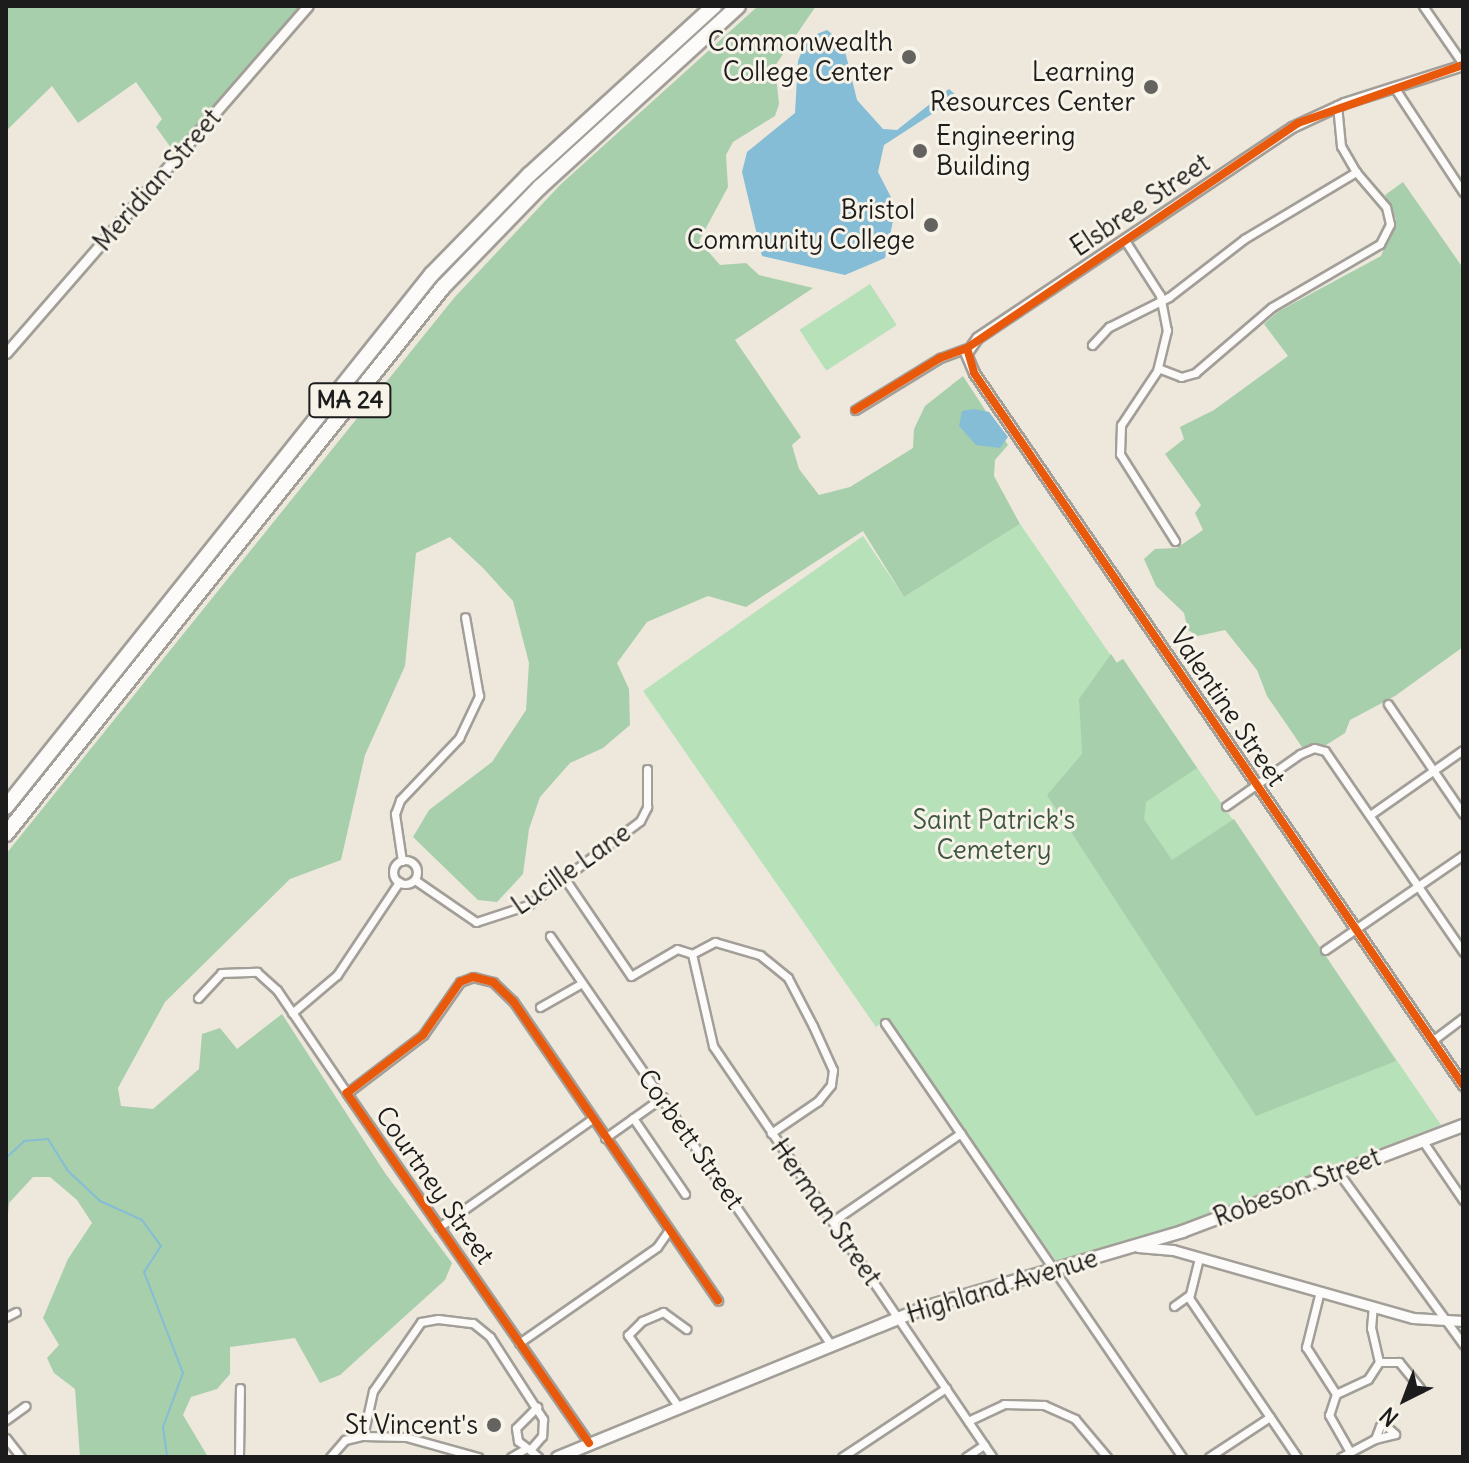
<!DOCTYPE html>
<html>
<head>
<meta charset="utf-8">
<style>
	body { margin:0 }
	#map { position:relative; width:1469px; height:1463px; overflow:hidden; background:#ede7dc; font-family:Delius,sans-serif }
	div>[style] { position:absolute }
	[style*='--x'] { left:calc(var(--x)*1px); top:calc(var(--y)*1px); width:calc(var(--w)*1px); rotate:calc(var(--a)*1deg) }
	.green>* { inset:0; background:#b7e1b9; transform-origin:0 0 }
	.forest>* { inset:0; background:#a8cfac }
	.water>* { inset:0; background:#85bcd6 }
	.stream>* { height:2px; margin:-1px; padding:0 1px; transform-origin:1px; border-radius:1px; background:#85bcd6 }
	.roads { filter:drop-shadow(2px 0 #a29e98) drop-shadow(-2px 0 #a29e98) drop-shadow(0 2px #a29e98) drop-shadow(0 -2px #a29e98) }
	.minor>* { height:7px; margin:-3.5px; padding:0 3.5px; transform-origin:3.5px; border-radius:3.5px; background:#fcfbfa }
	.minor>.ring { margin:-3.5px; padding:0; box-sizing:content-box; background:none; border:7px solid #fcfbfa; border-radius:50% }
	.tertiary>* { height:9px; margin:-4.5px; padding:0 4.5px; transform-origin:4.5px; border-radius:4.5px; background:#fcfbfa }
	.secondary>* { height:11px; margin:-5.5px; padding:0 5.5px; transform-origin:5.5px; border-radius:5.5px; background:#fcfbfa }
	.motorway>* { height:14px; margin:-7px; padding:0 7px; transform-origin:7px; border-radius:7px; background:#fcfbfa }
	.cycleway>* { height:8px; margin:-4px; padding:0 4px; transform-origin:4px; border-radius:4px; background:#e8590c }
	.dots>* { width:22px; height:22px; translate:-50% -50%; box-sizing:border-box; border:4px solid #f7f3e8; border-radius:50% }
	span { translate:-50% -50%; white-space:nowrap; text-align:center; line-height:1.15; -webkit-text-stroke:6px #f7f3e8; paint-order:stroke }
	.shield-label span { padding:2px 6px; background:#f7f3e8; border:2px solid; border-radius:6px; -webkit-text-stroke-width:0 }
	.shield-label { font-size:24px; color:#1c1c1c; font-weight:700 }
	.poi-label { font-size:26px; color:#1c1c1c }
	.right { translate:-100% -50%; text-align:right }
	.left { translate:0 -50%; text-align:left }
	.street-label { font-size:26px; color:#1c1c1c }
	.park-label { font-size:26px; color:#3d5642 }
	.frame { position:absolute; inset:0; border:8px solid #1c1c1c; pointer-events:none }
	.north { position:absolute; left:1365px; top:1359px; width:80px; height:80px; -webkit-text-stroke:6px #f7f3e8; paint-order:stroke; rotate:222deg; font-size:22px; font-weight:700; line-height:32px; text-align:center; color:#1c1c1c }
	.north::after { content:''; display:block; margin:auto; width:28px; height:36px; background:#1c1c1c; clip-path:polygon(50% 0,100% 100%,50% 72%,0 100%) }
</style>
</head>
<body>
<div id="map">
	<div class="green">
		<div style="left:870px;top:284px;width:49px;height:84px;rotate:57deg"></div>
		<div style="clip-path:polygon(1020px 524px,1116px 663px,1123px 659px,1441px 1125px,1164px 1231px,1056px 1261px,888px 1018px,876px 1027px,643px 691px,863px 536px,904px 597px)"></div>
	</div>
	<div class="forest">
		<div style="clip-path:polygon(6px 6px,300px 6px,174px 152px,156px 127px,162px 119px,136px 82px,78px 123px,52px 86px,6px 131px)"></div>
		<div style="clip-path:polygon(758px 6px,816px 6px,775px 66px,779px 104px,775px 116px,733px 142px,726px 155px,728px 187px,699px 241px,720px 265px,746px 263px,759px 275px,813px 288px,735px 340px,801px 437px,792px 445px,799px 469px,819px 495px,850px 487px,913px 448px,914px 429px,925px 406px,963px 376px,1008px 445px,995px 460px,994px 476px,1020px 524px,904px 597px,863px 531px,746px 607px,708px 596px,647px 622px,617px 663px,629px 689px,630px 725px,603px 748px,570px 763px,540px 797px,529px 829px,523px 874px,497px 902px,478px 900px,413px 837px,429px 810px,492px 762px,526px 710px,529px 663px,513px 601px,484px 569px,450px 537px,416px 553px,405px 666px,365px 755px,341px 860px,290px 879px,165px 1002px,118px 1088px,121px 1106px,153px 1109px,199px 1069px,202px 1034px,220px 1028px,237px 1049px,282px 1014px,385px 1173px,452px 1263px,445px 1280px,340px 1375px,320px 1383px,295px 1338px,230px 1347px,230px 1374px,217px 1389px,191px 1397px,183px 1415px,208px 1457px,80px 1457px,75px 1389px,54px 1373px,47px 1358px,59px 1345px,43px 1318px,68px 1259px,92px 1223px,77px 1200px,50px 1177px,33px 1177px,9px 1203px,6px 1237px,6px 854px,454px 298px,560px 185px)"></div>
		<div style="clip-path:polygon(1403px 182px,1463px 268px,1463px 647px,1395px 696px,1350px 720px,1345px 733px,1326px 745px,1302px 747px,1267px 696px,1257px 670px,1225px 630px,1198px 636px,1188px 630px,1184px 613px,1156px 586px,1144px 559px,1155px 549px,1177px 548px,1203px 530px,1195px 513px,1201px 505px,1165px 454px,1184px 439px,1180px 427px,1214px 410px,1288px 356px,1264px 324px,1279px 311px,1381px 256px,1396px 219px,1385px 195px)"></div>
		<div style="clip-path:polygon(1111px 654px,1117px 663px,1123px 659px,1197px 768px,1146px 802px,1144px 819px,1172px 860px,1234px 819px,1396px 1061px,1256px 1116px,1047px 795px,1082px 754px,1079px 699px)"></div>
	</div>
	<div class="water">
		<div style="clip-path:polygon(827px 30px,843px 43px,857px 100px,883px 129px,897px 130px,949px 89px,958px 97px,884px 145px,878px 172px,896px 207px,885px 258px,845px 275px,762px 256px,742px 172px,747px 152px,795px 113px,798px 61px,807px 38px)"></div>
		<div style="clip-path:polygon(974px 409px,989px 412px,1008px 437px,1000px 448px,976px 445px,959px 426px,962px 411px)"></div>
	</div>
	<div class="stream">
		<div style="--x:6;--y:1158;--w:25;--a:-43"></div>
		<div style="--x:24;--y:1141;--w:24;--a:-5"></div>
		<div style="--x:48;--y:1139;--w:36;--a:58"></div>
		<div style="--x:67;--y:1170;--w:45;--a:43.2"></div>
		<div style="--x:100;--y:1201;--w:46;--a:24.3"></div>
		<div style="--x:142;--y:1220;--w:32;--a:54"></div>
		<div style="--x:161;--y:1246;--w:31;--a:123"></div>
		<div style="--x:144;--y:1272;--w:108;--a:68.9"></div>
		<div style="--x:183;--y:1373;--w:58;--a:110.3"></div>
		<div style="--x:163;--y:1427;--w:30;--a:82"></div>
	</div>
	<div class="roads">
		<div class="minor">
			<div style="--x:1423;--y:6;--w:70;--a:55.4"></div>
			<div style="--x:1394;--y:87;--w:126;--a:56.7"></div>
			<div style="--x:1124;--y:239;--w:67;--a:57.3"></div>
			<div style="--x:1160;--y:295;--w:36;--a:79"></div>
			<div style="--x:1167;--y:330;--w:42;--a:103.7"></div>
			<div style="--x:1157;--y:371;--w:65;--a:123.7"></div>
			<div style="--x:1121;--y:425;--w:29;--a:92"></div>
			<div style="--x:1120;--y:454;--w:103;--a:57.7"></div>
			<div style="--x:1092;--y:345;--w:25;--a:-47"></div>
			<div style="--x:1109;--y:327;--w:67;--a:-26.6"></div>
			<div style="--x:1169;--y:297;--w:95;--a:-37.7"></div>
			<div style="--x:1244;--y:239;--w:131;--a:-30.9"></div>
			<div style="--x:1356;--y:172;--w:30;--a:-120"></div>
			<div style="--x:1341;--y:146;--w:41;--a:-95.6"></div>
			<div style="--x:1158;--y:368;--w:25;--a:21"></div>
			<div style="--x:1181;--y:377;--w:15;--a:-16"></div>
			<div style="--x:1195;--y:373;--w:101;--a:-40.6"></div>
			<div style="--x:1272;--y:307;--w:125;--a:-30.3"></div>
			<div style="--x:1380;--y:244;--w:22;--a:-63"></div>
			<div style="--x:1390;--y:224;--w:17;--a:-103"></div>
			<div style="--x:1386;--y:207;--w:46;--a:-130.6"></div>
			<div style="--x:855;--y:410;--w:100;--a:-31.5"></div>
			<div style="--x:940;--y:358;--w:29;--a:-20"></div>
			<div style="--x:1388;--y:704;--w:133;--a:55.7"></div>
			<div style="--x:1226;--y:806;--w:90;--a:-35.1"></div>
			<div style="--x:1300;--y:754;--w:15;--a:-23"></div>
			<div style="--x:1314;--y:748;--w:11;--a:15"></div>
			<div style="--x:1325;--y:751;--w:244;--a:55.5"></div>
			<div style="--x:1370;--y:815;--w:113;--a:-35"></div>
			<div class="ring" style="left:393px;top:860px;width:17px;height:17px"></div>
			<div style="--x:402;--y:861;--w:48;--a:-98.5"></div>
			<div style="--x:395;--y:814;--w:15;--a:-70"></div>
			<div style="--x:400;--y:800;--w:86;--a:-46.4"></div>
			<div style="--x:459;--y:738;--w:47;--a:-64.5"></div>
			<div style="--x:479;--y:696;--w:80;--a:-100"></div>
			<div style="--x:565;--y:879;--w:117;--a:55.8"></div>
			<div style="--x:631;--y:976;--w:53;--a:-30.4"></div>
			<div style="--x:677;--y:949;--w:16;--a:18"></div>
			<div style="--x:415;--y:880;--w:74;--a:34.5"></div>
			<div style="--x:476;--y:922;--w:55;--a:-18.1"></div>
			<div style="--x:528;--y:905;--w:140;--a:-36.9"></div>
			<div style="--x:640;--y:821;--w:16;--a:-63"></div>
			<div style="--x:647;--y:807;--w:38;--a:-90"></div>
			<div style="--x:550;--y:936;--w:494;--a:55.5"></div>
			<div style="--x:1325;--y:950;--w:168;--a:-34.5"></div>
			<div style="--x:692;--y:954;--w:94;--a:77.1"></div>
			<div style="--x:713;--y:1046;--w:497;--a:55.8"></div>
			<div style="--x:692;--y:954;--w:26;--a:-28"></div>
			<div style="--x:715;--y:942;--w:47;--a:16.1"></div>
			<div style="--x:760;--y:955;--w:36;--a:39"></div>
			<div style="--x:788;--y:978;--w:54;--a:62.5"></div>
			<div style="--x:813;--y:1026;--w:48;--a:65.6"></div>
			<div style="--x:833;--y:1070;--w:15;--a:98"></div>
			<div style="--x:831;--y:1085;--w:21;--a:129"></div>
			<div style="--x:818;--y:1101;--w:57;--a:145.8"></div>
			<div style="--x:198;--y:998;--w:34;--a:-47"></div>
			<div style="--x:221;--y:973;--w:36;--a:-2"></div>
			<div style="--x:257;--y:972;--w:27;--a:42"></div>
			<div style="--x:277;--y:990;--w:125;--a:55.8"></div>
			<div style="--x:540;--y:1007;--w:48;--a:-29.7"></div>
			<div style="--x:292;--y:1013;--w:59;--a:-40.2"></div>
			<div style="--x:337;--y:975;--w:112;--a:-56.3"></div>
			<div style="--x:885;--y:1023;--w:526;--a:55.61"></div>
			<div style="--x:1432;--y:1041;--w:39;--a:-37"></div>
			<div style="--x:633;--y:1118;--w:92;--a:55.6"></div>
			<div style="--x:605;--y:1138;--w:71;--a:-35.3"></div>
			<div style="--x:1422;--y:1140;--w:73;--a:55.7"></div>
			<div style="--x:1338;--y:1172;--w:213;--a:54"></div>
			<div style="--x:833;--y:1221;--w:155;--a:-34.5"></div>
			<div style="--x:439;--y:1227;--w:187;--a:-35.2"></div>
			<div style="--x:1199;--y:1258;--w:41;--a:104"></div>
			<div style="--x:1189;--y:1298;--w:192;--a:55.8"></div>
			<div style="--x:1320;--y:1291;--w:58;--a:104"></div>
			<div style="--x:1306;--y:1347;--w:56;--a:57.4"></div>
			<div style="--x:1336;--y:1394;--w:22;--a:108"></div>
			<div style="--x:1329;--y:1415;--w:40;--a:60.3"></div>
			<div style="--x:1174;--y:1306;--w:17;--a:-36"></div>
			<div style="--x:6;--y:1317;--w:11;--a:-27"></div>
			<div style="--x:519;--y:1343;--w:168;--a:-34.8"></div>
			<div style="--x:657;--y:1247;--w:19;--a:-55"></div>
			<div style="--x:1379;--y:1362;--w:20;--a:0"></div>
			<div style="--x:1399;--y:1362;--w:33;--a:51"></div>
			<div style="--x:1336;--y:1394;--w:35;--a:-25"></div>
			<div style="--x:1368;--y:1379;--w:20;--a:-57"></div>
			<div style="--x:1379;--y:1362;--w:35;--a:-103"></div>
			<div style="--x:1371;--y:1328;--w:21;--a:-85"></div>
			<div style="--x:678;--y:1406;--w:87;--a:-125.2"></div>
			<div style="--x:628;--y:1335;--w:20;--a:-45"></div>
			<div style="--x:642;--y:1321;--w:23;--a:-23"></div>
			<div style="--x:663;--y:1312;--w:29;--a:36"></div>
			<div style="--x:6;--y:1420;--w:24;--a:-36"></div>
			<div style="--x:968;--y:1421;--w:40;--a:-25"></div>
			<div style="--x:1004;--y:1404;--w:40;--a:1.4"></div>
			<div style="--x:1044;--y:1405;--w:34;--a:24"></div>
			<div style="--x:1075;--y:1419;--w:50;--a:49.9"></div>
			<div style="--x:1384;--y:1424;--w:15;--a:42"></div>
			<div style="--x:1395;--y:1434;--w:21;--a:166"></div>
			<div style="--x:1375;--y:1439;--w:14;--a:-69"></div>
			<div style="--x:1380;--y:1426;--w:4;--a:-27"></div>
			<div style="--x:363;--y:1436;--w:43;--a:1.3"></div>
			<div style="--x:406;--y:1437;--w:75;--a:15.5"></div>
			<div style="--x:6;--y:1438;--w:24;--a:52"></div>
			<div style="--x:589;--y:1443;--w:426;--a:-124.7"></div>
			<div style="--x:347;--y:1093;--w:96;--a:-37.3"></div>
			<div style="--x:423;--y:1035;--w:65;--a:-55.1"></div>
			<div style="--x:460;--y:982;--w:14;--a:-21"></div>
			<div style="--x:473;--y:977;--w:21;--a:14"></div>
			<div style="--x:493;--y:982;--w:28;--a:44"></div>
			<div style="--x:513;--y:1001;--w:363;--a:55.6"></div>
			<div style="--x:530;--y:1450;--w:15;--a:-143"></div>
			<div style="--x:518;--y:1441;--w:13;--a:-99"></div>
			<div style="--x:516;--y:1428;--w:30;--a:-45"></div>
			<div style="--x:239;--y:1457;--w:69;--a:-89.2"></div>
			<div style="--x:330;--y:1457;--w:23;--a:-49"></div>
			<div style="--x:345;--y:1440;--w:18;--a:-13"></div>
			<div style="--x:363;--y:1436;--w:46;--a:-77.5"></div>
			<div style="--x:373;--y:1391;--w:84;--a:-55.2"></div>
			<div style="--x:421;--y:1322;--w:17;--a:-10"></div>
			<div style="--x:438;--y:1319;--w:35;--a:7"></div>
			<div style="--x:473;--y:1323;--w:22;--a:39"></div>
			<div style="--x:490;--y:1337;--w:98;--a:57.1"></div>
			<div style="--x:543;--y:1419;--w:17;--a:93"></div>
			<div style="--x:542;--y:1436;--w:18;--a:131"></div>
			<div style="--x:530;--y:1450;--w:11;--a:41"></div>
			<div style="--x:511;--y:1457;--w:16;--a:-30"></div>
			<div style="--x:842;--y:1457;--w:125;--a:-33.6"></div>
			<div style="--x:966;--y:1457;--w:22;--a:-34"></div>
			<div style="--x:1209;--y:1457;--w:73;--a:-33.3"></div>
			<div style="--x:1341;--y:1457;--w:38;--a:-28"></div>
		</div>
		<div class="tertiary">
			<div style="--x:1463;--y:65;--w:125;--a:162.3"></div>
			<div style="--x:1344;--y:103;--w:57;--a:155.2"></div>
			<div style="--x:1292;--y:127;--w:379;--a:146.2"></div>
			<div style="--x:977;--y:338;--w:19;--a:125"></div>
			<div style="--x:966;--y:354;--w:21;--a:67"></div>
			<div style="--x:974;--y:373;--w:864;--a:55.52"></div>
			<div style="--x:6;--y:353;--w:460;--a:-49"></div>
			<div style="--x:1138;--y:1247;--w:35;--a:5"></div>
			<div style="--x:1173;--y:1250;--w:249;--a:15.8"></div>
			<div style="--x:1413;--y:1318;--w:50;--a:3.4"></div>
		</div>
		<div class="secondary">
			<div style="--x:557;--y:1457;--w:396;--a:-22.2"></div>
			<div style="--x:924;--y:1307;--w:269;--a:-16.4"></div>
			<div style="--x:1182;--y:1231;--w:300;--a:-20.7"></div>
		</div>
		<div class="motorway">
			<div style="--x:6;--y:807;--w:682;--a:-51.37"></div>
			<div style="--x:432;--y:274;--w:139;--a:-45.6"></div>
			<div style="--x:529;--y:175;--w:251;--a:-42.4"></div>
			<div style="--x:6;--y:834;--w:700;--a:-51.38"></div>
			<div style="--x:443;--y:287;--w:139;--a:-45.9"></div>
			<div style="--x:540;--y:187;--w:268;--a:-42.4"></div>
		</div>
	</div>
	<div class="cycleway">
		<div style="--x:967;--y:348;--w:26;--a:74"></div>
		<div style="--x:974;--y:373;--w:864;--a:55.52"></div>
		<div style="--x:855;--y:410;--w:100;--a:-31.5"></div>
		<div style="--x:940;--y:358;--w:29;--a:-20"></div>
		<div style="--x:967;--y:348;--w:400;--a:-34.2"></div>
		<div style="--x:1298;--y:123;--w:175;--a:-19.4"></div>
		<div style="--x:589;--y:1443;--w:426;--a:-124.7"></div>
		<div style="--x:347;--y:1093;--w:96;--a:-37.3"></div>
		<div style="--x:423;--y:1035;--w:65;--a:-55.1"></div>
		<div style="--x:460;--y:982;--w:14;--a:-21"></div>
		<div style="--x:473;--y:977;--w:21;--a:14"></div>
		<div style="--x:493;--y:982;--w:28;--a:44"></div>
		<div style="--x:513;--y:1001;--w:363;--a:55.6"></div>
	</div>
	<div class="dots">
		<div style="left:909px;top:57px;background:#65635f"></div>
		<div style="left:1151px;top:87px;background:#65635f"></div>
		<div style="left:920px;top:151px;background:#65635f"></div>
		<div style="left:931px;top:225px;background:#65635f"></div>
		<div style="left:494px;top:1425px;background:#65635f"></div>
	</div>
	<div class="shield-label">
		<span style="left:350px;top:400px">MA 24</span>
	</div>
	<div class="poi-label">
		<span class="right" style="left:893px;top:57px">Commonwealth<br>College Center</span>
		<span class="right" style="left:1135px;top:87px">Learning<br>Resources Center</span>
		<span class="left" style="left:936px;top:151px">Engineering<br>Building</span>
		<span class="right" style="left:915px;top:225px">Bristol<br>Community College</span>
		<span class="right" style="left:478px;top:1425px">St Vincent's</span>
	</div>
	<div class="street-label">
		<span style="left:157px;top:180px;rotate:-49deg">Meridian Street</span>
		<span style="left:1140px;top:205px;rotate:-34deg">Elsbree Street</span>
		<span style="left:1228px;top:707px;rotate:56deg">Valentine Street</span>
		<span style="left:571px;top:869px;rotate:-35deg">Lucille Lane</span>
		<span style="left:691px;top:1139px;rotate:55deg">Corbett Street</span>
		<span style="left:435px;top:1185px;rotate:55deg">Courtney Street</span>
		<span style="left:1297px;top:1187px;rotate:-21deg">Robeson Street</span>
		<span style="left:826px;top:1212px;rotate:55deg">Herman Street</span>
		<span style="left:1002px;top:1286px;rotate:-17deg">Highland Avenue</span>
	</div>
	<div class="park-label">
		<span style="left:994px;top:835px">Saint Patrick's<br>Cemetery</span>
	</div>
	<div class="frame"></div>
	<div class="north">N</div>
</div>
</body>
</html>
